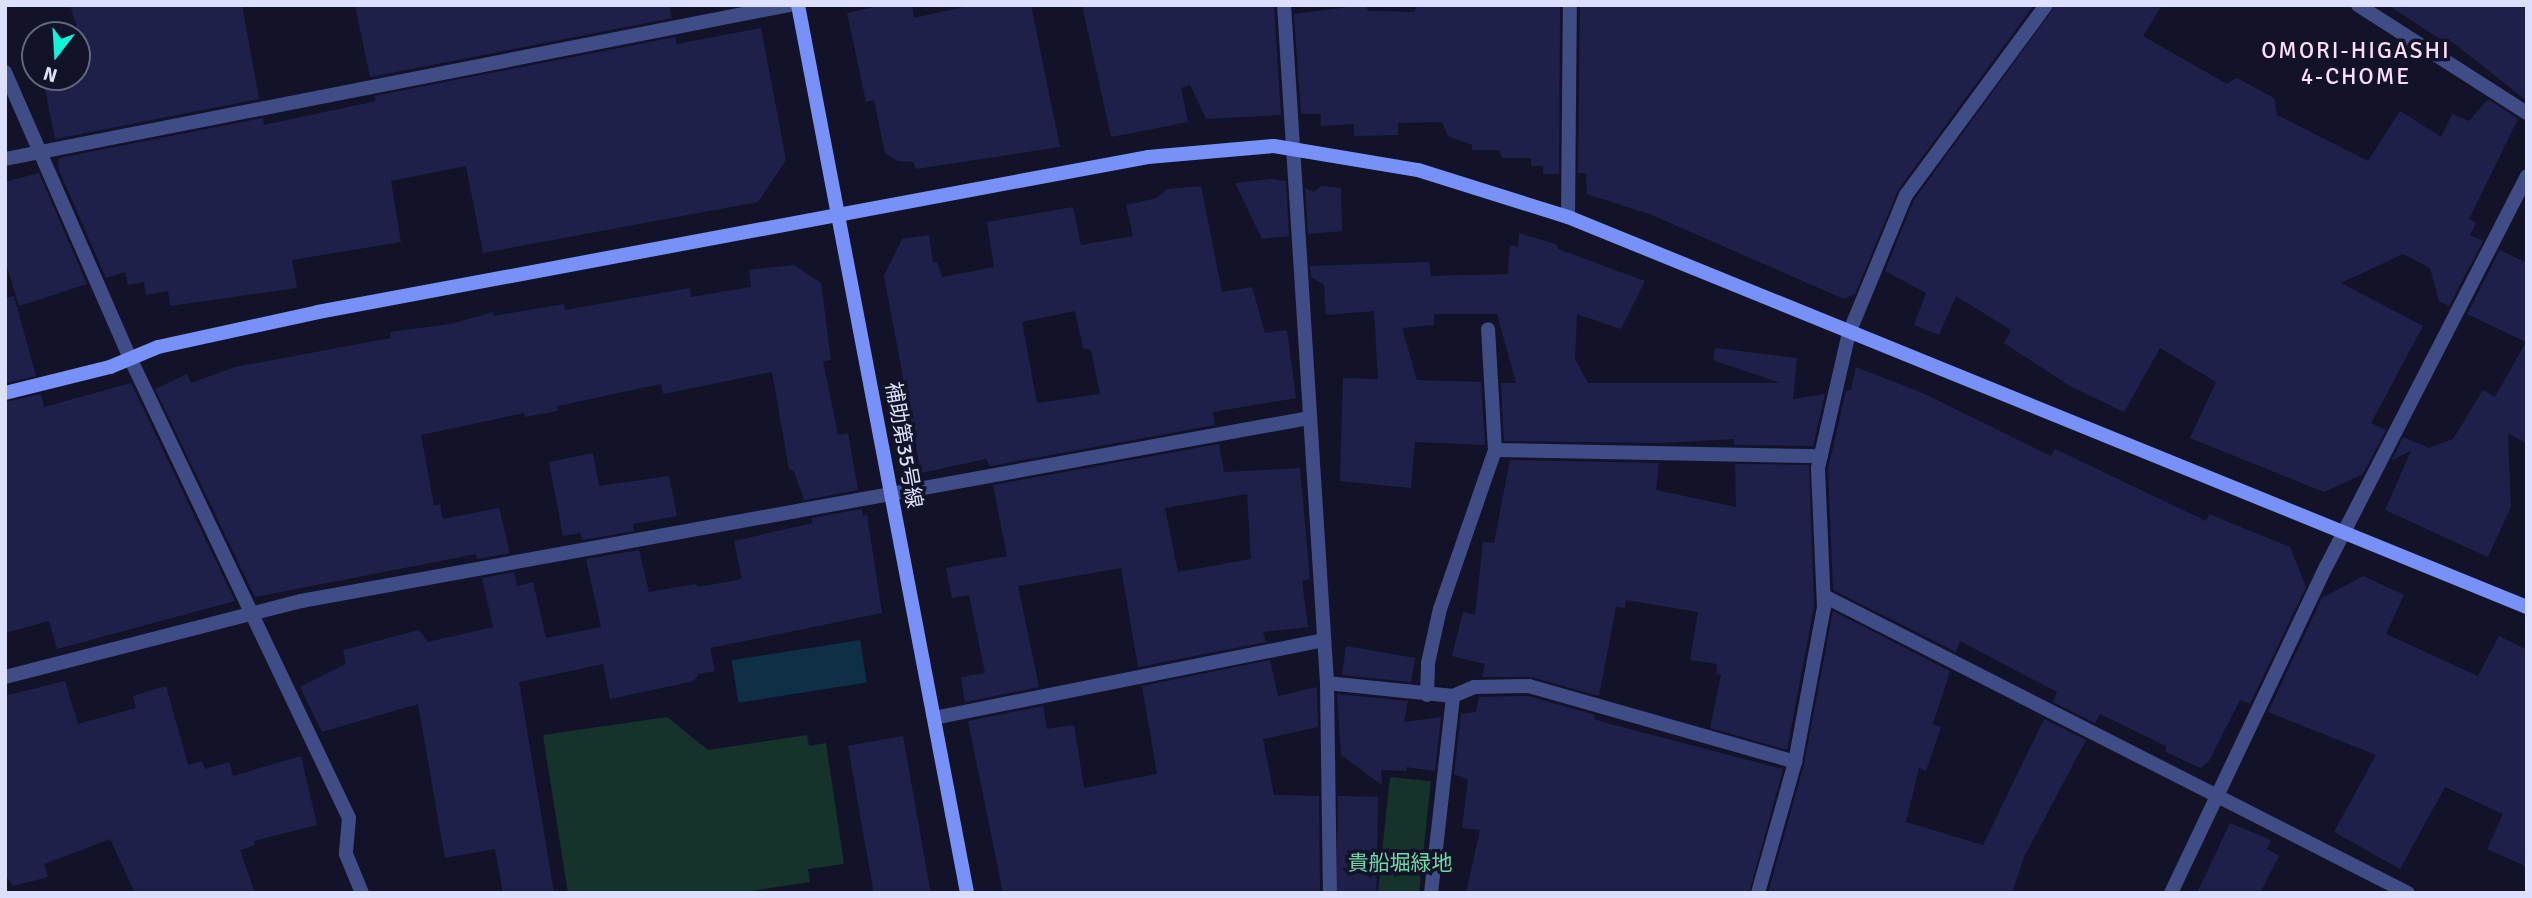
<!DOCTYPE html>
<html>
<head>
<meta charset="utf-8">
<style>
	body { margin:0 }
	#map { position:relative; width:2532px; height:898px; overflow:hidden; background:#121329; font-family:Signika,"Noto Sans JP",sans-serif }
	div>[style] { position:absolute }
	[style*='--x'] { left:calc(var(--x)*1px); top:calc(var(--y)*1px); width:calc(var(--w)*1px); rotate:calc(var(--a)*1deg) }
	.green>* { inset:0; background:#15332b; transform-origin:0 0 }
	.water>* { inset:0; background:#0e2f46; transform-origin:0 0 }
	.building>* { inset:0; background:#1f2049; transform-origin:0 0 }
	.street>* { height:14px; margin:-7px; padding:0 7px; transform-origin:7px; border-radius:7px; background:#404c85 }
	.secondary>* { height:14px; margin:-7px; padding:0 7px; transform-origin:7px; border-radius:7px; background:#7891f8 }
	span { translate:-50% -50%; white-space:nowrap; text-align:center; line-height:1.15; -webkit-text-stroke:7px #121329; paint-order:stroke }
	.street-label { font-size:21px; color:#dcdffd }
	.park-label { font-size:21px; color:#6adba6 }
	.neighbourhood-label { font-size:23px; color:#fddef9; letter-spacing:2px }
	.frame { position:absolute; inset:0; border:7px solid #dcdffd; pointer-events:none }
	.north { position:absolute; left:21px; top:21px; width:70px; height:70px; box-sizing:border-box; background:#121329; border:2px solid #63657e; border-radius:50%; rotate:197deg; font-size:19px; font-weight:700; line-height:28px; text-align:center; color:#dcdffd }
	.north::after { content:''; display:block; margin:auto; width:24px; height:32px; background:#12f3d8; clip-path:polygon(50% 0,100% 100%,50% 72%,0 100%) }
</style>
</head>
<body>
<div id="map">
	<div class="green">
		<div style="clip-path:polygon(667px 717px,708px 750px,807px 735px,809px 746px,826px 743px,844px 864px,808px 869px,810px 882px,738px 893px,568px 893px,543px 735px)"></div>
		<div style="left:1390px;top:777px;width:41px;height:117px;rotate:6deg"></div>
	</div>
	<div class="water">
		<div style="left:860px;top:640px;width:43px;height:130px;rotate:81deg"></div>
	</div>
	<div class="building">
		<div style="clip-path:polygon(70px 5px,242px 5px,259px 99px,55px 139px,44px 84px,77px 77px,77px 28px)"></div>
		<div style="clip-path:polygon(355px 5px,669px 5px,672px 18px,370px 77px)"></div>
		<div style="clip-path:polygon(883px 5px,912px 5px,914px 18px,973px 5px,1031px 5px,1060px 147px,916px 169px,913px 162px,898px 161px,885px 153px,874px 100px,866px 102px,847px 13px)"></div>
		<div style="clip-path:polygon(1082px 5px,1274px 5px,1281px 115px,1206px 119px,1190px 85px,1181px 88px,1188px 122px,1111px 137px)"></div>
		<div style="clip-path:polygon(1365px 5px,1368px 11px,1414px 12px,1417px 6px,1432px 5px,1560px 5px,1559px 174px,1543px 174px,1543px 166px,1531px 166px,1531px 158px,1502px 158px,1499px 150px,1472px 150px,1472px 145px,1448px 136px,1442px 122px,1398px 123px,1398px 135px,1354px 136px,1354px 124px,1321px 126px,1321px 114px,1301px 114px,1294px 14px)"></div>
		<div style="clip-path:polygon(1580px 5px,2034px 5px,1898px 190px,1855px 294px,1844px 299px,1652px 215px,1587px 194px,1586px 173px,1578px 173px)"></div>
		<div style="clip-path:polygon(2056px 5px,2162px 5px,2143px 36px,2227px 84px,2237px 78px,2274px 98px,2277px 115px,2368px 161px,2400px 111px,2441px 137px,2452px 114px,2469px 121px,2488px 99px,2518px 119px,2469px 219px,2476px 223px,2470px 235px,2483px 241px,2449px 306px,2439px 301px,2430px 268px,2403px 254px,2341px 283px,2423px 326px,2371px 423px,2386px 430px,2363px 474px,2324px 492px,2190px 438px,2216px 382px,2160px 348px,2124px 412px,2070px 386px,2004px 343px,2011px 330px,1956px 296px,1939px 335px,1914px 325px,1926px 293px,1885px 271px,1914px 200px)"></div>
		<div style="clip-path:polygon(2388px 5px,2527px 5px,2527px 101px,2451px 41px,2449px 45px)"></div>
		<div style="clip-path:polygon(761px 28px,786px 160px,758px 202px,483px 253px,466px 166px,391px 181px,401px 242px,292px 260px,297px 288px,170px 306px,168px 291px,146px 295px,144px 282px,128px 285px,125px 272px,106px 278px,58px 168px,59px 158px,263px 118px,264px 125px,376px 101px,374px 96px,675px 37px,677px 44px)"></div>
		<div style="clip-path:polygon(39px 173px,87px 284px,19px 306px,5px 261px,5px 182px)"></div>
		<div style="clip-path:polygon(1271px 179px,1286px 181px,1289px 236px,1262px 239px,1235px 183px)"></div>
		<div style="clip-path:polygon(evenodd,1201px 186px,1222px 292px,1252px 287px,1265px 333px,1287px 330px,1296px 398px,1213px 412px,1215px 425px,990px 466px,986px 459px,921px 473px,884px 276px,902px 239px,929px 235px,933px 263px,937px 262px,942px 277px,994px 267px,987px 222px,1073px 207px,1081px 245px,1133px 236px,1126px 205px,1157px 198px,1167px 189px,1201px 186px,1075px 311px,1083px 348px,1091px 350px,1100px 394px,1037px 403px,1022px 322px,1075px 311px)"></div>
		<div style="clip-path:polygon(1321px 186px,1341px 188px,1342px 231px,1308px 234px,1305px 188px,1314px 192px)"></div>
		<div style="clip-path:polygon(1519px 233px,1556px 244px,1558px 249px,1645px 281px,1621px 329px,1577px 314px,1575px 359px,1588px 383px,1780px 383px,1713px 360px,1715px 348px,1797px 358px,1793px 399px,1825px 394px,1813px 446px,1734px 445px,1734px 439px,1661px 443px,1504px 441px,1501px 383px,1516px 383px,1497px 314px,1434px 314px,1434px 325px,1402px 328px,1417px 380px,1481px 382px,1485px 445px,1415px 442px,1411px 488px,1340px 481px,1343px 378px,1378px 379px,1374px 311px,1326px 315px,1324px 285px,1311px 277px,1310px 266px,1429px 262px,1431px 276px,1508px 274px,1510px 245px,1518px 247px)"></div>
		<div style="clip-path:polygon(2500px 250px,2527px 263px,2527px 444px,2508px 433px,2511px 507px,2488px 557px,2385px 510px,2411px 451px,2392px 460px,2403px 437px,2429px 448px,2453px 439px,2483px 390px,2495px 397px,2526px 342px,2467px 314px)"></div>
		<div style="clip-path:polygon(794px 265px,821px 283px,831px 360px,823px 361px,838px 435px,848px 433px,858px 490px,804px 500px,794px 471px,789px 469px,772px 372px,663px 394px,661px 384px,557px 406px,558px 411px,525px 417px,524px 413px,421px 435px,434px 506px,440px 504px,443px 519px,499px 508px,510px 553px,477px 559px,476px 554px,255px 597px,155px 389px,187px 374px,191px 383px,235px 367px,391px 338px,390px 332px,451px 324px,493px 312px,494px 316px,564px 304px,565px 310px,690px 288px,691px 297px,751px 287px,749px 270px)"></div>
		<div style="clip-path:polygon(14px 296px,36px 376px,5px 383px,5px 298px)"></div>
		<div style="clip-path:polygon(1856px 367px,1925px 394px,2051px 456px,2055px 449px,2206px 521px,2209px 514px,2290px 547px,2306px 587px,2250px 704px,2240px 700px,2209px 761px,2200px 768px,2166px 752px,2166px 746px,2100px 714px,2095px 723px,2053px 702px,2057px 692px,1960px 641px,1956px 652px,1833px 590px,1828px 469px,1846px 391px,1851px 390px)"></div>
		<div style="clip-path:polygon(131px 383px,235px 601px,57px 649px,49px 621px,5px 633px,5px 402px,41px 394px,44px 407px)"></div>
		<div style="clip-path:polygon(evenodd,1219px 444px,1224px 472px,1300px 468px,1310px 579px,1302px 581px,1308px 627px,1263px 632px,1266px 642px,1138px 667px,1121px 568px,1018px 586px,1039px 687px,965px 702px,961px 677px,985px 673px,969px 595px,952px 598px,946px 568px,1007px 556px,993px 485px,1219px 444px,1247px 494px,1251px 559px,1178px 572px,1165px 508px,1247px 494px)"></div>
		<div style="clip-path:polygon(593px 453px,599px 486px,669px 476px,677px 516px,633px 524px,634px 531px,582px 540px,580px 533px,563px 536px,549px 462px)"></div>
		<div style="clip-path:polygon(1510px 460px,1659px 463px,1656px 490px,1736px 507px,1735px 464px,1809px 465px,1814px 606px,1787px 750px,1710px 728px,1721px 675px,1716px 674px,1717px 664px,1690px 660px,1698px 612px,1626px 600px,1625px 608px,1616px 607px,1599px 696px,1531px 677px,1482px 677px,1485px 664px,1452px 656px,1463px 612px,1475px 615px,1483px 542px,1494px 543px)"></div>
		<div style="clip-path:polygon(862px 509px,863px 516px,867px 515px,882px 613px,710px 648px,715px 671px,698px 674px,694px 681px,610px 699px,603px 664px,519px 682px,554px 893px,503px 893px,495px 849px,445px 858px,418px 704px,322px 732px,300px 687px,346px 664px,343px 650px,419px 630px,428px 642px,493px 627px,482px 578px,514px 572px,517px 586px,533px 582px,546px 638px,601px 627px,586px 559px,639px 550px,649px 592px,695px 584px,699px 587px,742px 579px,734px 541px,813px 523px,811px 518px)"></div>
		<div style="clip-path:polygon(2363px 576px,2404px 595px,2386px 634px,2478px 676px,2499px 636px,2527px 650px,2527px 867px,2487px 849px,2503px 814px,2445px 787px,2400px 869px,2334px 832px,2376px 755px,2268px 712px,2322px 598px)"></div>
		<div style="clip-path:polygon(1833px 611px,1950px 671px,1933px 724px,1941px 727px,1926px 771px,1919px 768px,1906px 822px,1983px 845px,2044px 719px,2086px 740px,2024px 857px,2012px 893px,1768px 893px,1804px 764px)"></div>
		<div style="clip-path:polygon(1346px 646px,1415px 658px,1411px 682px,1342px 675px)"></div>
		<div style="clip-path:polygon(1270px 660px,1278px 696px,1317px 687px,1318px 727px,1263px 739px,1274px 795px,1319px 796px,1320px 893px,1003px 893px,968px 721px,1043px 706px,1047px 729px,1074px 725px,1084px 788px,1157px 774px,1142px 686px)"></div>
		<div style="clip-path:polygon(65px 681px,78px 724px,136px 708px,133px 696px,166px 686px,188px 765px,202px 761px,205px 769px,229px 762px,233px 776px,301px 756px,317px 825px,254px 841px,255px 845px,240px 850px,255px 893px,135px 893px,110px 839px,44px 864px,48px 877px,13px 886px,5px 875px,5px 696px)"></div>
		<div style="clip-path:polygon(1337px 694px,1408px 701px,1404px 722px,1441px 717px,1435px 771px,1406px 767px,1406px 771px,1381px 770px,1382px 785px,1341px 755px)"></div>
		<div style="clip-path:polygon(1528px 696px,1595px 715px,1594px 719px,1610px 724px,1783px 769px,1749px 893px,1466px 893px,1480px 830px,1462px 828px,1468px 780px,1454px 774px,1461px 714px,1476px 712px,1479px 697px)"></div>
		<div style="left:903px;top:736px;width:159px;height:56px;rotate:80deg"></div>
		<div style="left:1338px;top:796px;width:40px;height:97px;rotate:1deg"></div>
		<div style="clip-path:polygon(2230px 823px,2271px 840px,2267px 849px,2279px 856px,2260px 893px,2197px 893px)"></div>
	</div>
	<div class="street">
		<div style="--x:1284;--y:5;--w:679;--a:86.37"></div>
		<div style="--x:1327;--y:683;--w:210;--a:89.2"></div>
		<div style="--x:2358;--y:5;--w:201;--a:32.6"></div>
		<div style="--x:5;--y:72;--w:314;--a:66.4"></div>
		<div style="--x:131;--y:360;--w:507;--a:64.55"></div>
		<div style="--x:349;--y:818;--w:36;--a:95"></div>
		<div style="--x:346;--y:854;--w:42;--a:67.7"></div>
		<div style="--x:5;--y:159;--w:799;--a:-11.11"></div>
		<div style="--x:1568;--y:217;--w:212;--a:-89.5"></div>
		<div style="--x:1495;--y:450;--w:326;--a:1.1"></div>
		<div style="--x:1824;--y:596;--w:655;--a:26.96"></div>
		<div style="--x:5;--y:677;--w:306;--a:-14.4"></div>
		<div style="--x:301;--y:601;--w:1024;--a:-10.29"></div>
		<div style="--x:1327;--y:683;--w:127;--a:5.9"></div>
		<div style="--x:1453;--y:696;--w:23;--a:-23"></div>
		<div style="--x:1474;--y:687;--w:55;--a:-1"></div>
		<div style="--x:1529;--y:686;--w:277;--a:15.9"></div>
		<div style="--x:1427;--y:695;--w:32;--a:-88"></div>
		<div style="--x:1428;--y:663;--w:55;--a:-77.5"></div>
		<div style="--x:1440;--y:609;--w:168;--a:-70.9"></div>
		<div style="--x:1495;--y:450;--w:121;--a:-93.3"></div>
		<div style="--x:934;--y:718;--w:397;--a:-11.3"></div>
		<div style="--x:1431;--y:893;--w:198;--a:-83.6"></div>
		<div style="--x:1758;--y:893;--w:136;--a:-74.2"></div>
		<div style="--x:1795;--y:762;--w:158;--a:-79.4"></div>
		<div style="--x:1824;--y:607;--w:139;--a:-92.5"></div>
		<div style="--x:1818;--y:468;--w:139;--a:-77.1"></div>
		<div style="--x:1849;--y:333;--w:149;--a:-67.6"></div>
		<div style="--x:1906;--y:195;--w:236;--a:-53.6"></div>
		<div style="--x:2171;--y:893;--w:363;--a:-64.6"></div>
		<div style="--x:2327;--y:565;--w:437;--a:-62.8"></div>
	</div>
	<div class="secondary">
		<div style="--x:798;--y:5;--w:904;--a:79.22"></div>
		<div style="--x:5;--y:393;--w:108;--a:-13.9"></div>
		<div style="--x:110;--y:367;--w:52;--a:-22.6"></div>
		<div style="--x:158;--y:347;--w:164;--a:-12.3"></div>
		<div style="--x:318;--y:312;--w:844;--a:-10.58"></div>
		<div style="--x:1148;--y:157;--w:126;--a:-5"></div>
		<div style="--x:1274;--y:146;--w:146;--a:9.5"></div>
		<div style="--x:1418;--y:170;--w:157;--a:17.4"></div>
		<div style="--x:1568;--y:217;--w:1035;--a:22.13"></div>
	</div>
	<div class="street-label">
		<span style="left:904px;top:445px;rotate:80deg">補助第35号線</span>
	</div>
	<div class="park-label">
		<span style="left:1400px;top:863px">貴船堀緑地</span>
	</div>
	<div class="neighbourhood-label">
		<span style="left:2356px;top:64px">OMORI-HIGASHI<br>4-CHOME</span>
	</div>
	<div class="frame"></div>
	<div class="north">N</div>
</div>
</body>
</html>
